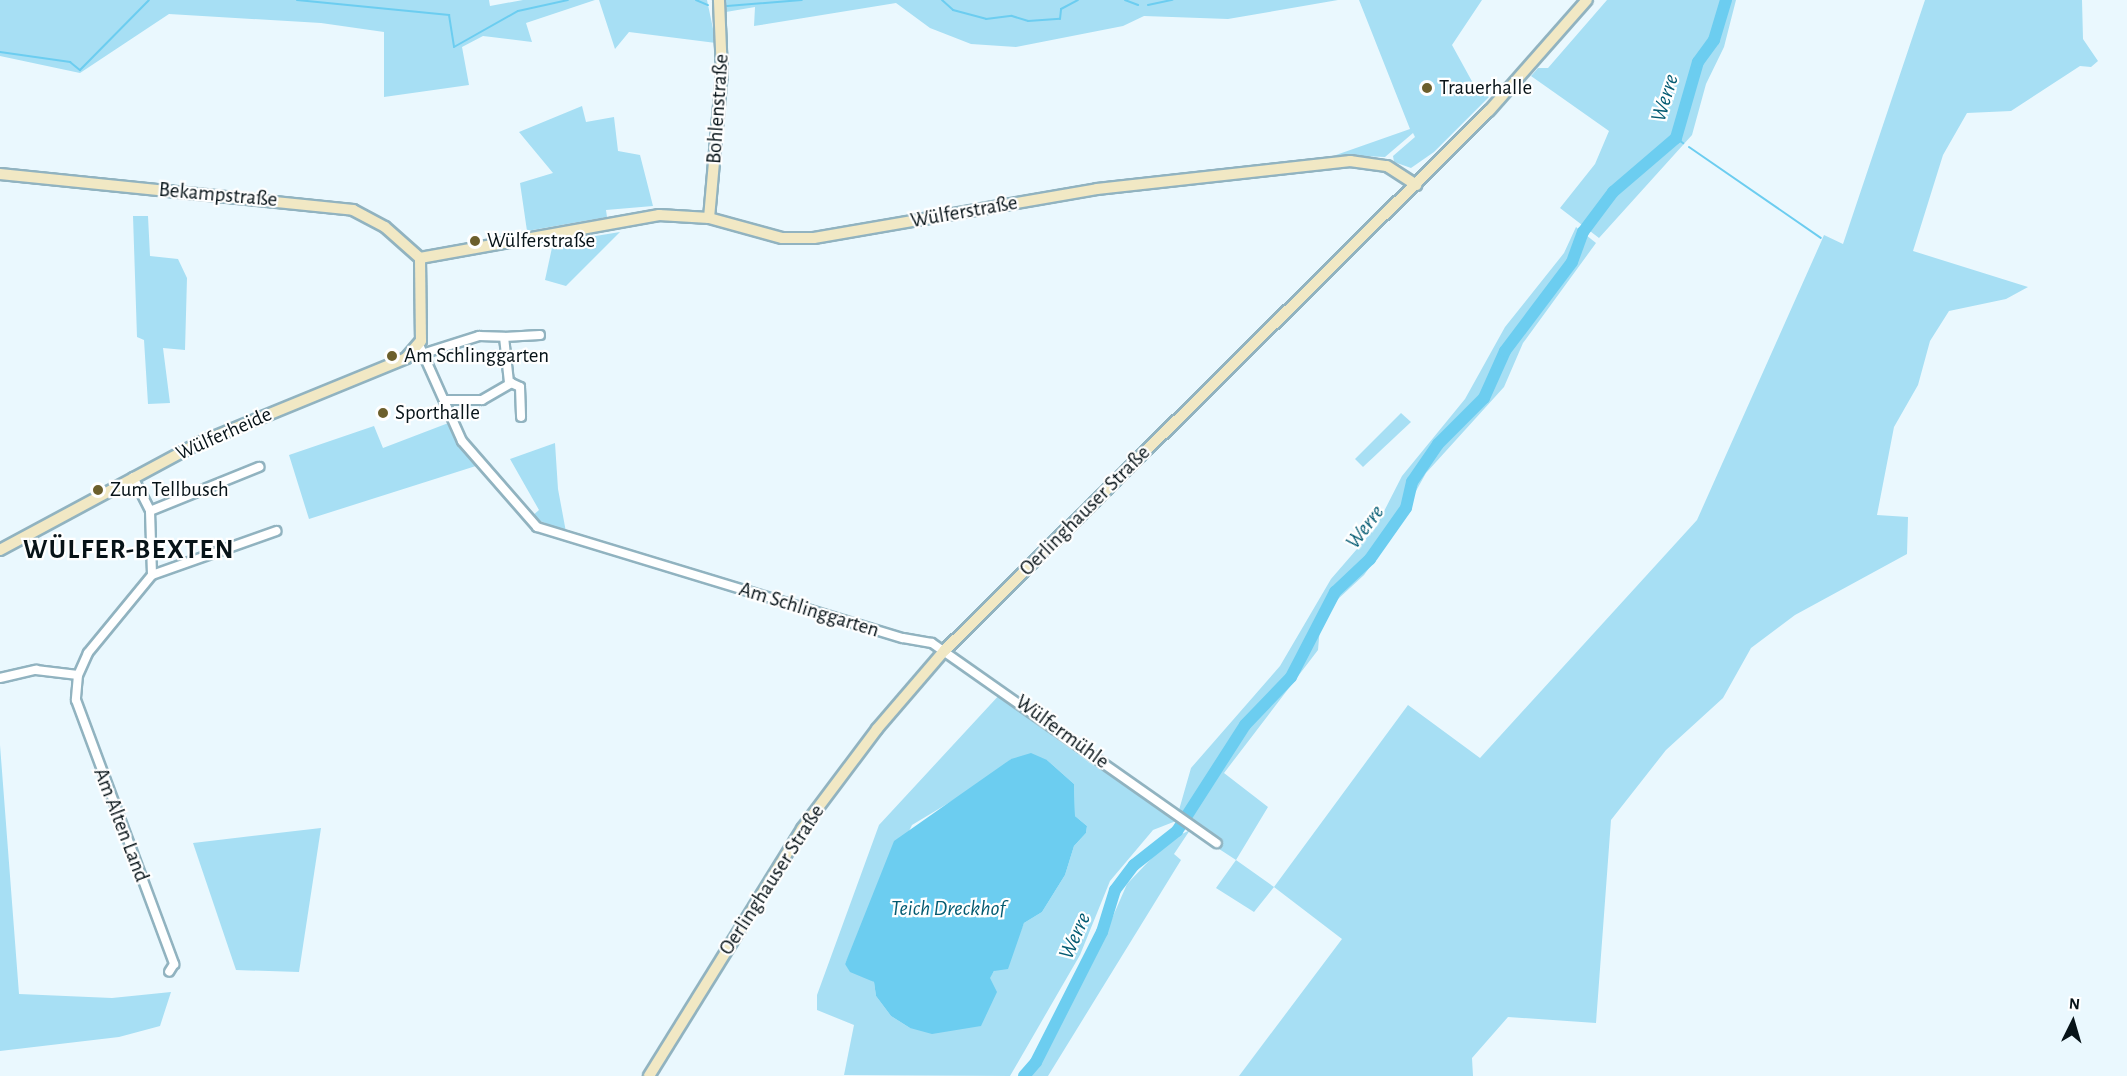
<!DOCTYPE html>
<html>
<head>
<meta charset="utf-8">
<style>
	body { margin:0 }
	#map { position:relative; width:2127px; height:1076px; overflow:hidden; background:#eaf8fe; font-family:"Alegreya Sans",sans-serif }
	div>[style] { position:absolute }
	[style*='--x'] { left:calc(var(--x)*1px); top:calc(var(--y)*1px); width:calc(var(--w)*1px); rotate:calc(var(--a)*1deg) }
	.green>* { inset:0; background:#a7dff4 }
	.water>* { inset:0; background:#6ccdf0 }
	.stream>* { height:2px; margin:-1px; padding:0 1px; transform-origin:1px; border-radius:1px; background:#6ccdf0 }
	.river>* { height:12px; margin:-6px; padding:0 6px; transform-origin:6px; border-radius:6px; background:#6ccdf0 }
	.roads { filter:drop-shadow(2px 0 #91b3c0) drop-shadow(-2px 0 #91b3c0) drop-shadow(0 2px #91b3c0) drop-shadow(0 -2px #91b3c0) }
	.street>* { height:8px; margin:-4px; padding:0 4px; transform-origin:4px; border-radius:4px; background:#fff }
	.secondary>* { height:10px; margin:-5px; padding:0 5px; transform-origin:5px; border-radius:5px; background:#f1e8c4 }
	.dots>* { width:16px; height:16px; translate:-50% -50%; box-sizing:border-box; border:3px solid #fff; border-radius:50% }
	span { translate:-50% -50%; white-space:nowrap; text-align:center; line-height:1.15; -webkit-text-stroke:4.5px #fff; paint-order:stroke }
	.poi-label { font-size:21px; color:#071318 }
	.left { translate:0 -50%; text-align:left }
	.street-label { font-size:21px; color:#071318 }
	.water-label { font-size:22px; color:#045b72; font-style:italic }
	.district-label { font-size:27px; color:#071318; font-weight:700; letter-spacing:1.5px }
	.north { position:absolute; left:2043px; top:992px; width:60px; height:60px; -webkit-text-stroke:4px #fff; paint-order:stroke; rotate:5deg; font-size:16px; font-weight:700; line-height:24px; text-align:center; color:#071318 }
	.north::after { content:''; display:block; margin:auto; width:21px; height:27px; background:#071318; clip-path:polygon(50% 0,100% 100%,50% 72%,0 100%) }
</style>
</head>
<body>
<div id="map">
	<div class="green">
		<div style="clip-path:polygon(0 0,489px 0,490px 6px,523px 0,595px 0,526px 23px,532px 42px,483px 36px,462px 47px,469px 85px,384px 97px,384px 32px,321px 23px,169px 14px,80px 73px,0 56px)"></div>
		<div style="clip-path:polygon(599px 0,707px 0,716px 43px,629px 32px,615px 49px)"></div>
		<div style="clip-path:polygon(725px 0,1338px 0,1228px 19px,1144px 16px,1123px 26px,1016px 47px,971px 44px,930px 28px,896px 3px,754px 26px,755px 7px,726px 12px)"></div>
		<div style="clip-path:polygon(1359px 0,1482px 0,1452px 45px,1474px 85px,1489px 97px,1434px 152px,1411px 168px,1394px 162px,1393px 156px,1415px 137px,1413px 133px,1385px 157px,1336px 155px,1410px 129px)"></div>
		<div style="clip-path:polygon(1607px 0,1736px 0,1724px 47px,1706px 84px,1692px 135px,1599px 238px,1560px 208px,1595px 164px,1609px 131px,1531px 76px,1538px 68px,1548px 68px)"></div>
		<div style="clip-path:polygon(1925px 0,2082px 0,2083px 39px,2098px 61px,2091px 67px,2080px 66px,2011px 111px,1967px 113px,1943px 155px,1913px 251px,2028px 287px,2006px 299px,1949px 311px,1930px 341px,1918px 385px,1894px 427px,1877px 515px,1908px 517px,1907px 554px,1795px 615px,1751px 648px,1723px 698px,1666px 750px,1611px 820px,1596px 1023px,1508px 1017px,1472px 1058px,1473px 1076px,1239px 1076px,1342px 939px,1274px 887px,1254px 912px,1216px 888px,1236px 860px,1190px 830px,1174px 854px,1181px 860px,1048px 1076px,1027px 1076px,1097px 953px,1127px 884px,1168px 841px,1190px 830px,1195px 822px,1179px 810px,1191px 768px,1280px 666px,1331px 579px,1376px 527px,1402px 476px,1465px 399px,1505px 327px,1564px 253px,1576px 227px,1596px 243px,1523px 343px,1504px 387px,1426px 473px,1386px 545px,1364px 575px,1338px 599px,1320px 627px,1318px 650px,1224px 773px,1268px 807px,1236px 860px,1274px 887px,1408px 705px,1480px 758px,1697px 520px,1821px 242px,1824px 235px,1843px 244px)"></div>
		<div style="clip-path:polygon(582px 106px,586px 122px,614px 117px,618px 151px,640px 155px,653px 206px,606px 210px,607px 217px,527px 231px,520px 183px,553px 173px,519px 132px)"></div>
		<div style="clip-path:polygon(133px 216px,148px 216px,150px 256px,178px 259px,187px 278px,185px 350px,163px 348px,170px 403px,148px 404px,144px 340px,137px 337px)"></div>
		<div style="clip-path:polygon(620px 232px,566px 286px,545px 280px,553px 243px)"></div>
		<div style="clip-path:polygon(1401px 413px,1411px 422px,1363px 467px,1355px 459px)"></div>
		<div style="clip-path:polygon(451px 422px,479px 465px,309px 519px,289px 455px,374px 426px,383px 448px)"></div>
		<div style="clip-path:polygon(555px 443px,558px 489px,566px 532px,531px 517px,539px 510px,510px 459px)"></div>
		<div style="clip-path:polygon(evenodd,1002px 692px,1176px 821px,1153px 830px,1110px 881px,1080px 955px,1010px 1076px,844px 1075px,854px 1025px,817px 1010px,817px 995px,879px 825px,1002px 692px,1011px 759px,1047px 760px,1074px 784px,1075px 816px,1087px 826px,1086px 833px,1074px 846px,1065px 875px,1042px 912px,1024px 923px,1016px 942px,989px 978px,910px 1028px,891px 1016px,876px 996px,874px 982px,845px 964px,912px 825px,985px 781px,1011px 759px)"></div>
		<div style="clip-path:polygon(0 745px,19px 994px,112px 998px,171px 992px,160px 1026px,119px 1037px,0 1051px)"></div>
		<div style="clip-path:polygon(321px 828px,299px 972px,236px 970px,193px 843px)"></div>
	</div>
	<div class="water">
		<div style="clip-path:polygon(1031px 753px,1047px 760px,1074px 784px,1075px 816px,1087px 826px,1086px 833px,1074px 846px,1065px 875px,1042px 912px,1024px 923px,1008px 969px,994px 971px,990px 978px,997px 992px,981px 1026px,932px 1034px,910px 1028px,891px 1016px,876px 996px,874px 982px,850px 972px,845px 964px,894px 841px,1011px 759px)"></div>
	</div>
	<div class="stream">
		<div style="--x:297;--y:0;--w:153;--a:5.6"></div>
		<div style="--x:449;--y:15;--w:32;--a:81"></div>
		<div style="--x:454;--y:47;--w:73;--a:-29.4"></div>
		<div style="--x:518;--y:11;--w:51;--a:-12.4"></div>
		<div style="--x:696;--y:0;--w:13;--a:23"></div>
		<div style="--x:942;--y:0;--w:15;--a:42"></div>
		<div style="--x:953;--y:10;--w:34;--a:15"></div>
		<div style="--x:986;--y:19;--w:26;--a:-7"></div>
		<div style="--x:1012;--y:16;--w:17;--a:17"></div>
		<div style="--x:1028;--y:21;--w:32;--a:-4"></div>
		<div style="--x:1060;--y:19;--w:10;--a:-84"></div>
		<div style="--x:1061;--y:9;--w:19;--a:-28"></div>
		<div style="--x:1125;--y:0;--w:14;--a:21"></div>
		<div style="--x:1148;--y:5;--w:25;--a:-12"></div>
		<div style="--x:727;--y:6;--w:75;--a:-4.6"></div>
		<div style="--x:0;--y:52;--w:71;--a:8.1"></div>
		<div style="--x:70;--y:62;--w:13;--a:39"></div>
		<div style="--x:80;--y:70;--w:98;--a:-45.4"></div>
		<div style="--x:1676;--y:138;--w:9;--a:36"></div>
		<div style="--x:1689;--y:147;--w:160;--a:34.6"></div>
	</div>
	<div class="river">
		<div style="--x:1024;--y:1076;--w:18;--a:-49"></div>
		<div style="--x:1036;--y:1062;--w:146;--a:-63.1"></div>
		<div style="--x:1102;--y:932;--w:44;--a:-72.8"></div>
		<div style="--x:1115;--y:890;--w:31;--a:-53"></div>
		<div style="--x:1134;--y:865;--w:55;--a:-38.3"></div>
		<div style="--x:1177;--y:831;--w:126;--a:-57.3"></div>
		<div style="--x:1245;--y:725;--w:66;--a:-46.2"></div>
		<div style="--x:1291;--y:677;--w:96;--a:-62.6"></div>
		<div style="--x:1335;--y:592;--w:48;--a:-43.3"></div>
		<div style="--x:1370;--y:559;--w:62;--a:-54.8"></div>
		<div style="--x:1406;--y:508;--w:27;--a:-77"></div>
		<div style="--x:1412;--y:482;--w:46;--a:-55.6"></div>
		<div style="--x:1438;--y:444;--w:65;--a:-45"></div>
		<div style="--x:1484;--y:398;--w:51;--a:-65.9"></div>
		<div style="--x:1505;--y:351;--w:111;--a:-53"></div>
		<div style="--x:1572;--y:262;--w:32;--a:-70"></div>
		<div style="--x:1583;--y:232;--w:50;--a:-53.1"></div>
		<div style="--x:1613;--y:192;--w:83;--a:-40.6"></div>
		<div style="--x:1676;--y:138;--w:79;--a:-73.9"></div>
		<div style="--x:1698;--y:62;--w:27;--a:-54"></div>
		<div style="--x:1714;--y:40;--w:42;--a:-73.3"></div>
	</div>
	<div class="roads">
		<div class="street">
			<div style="--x:504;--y:337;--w:36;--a:-3"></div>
			<div style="--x:420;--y:347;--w:103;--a:65.9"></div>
			<div style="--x:462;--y:441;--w:114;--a:48.9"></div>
			<div style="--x:537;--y:527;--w:382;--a:16.9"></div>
			<div style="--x:903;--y:638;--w:29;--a:10"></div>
			<div style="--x:932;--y:643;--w:348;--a:35.1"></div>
			<div style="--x:425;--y:353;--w:57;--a:-17.5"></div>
			<div style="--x:479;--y:336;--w:25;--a:2"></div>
			<div style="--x:504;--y:337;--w:45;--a:83.7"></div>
			<div style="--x:509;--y:382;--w:12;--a:24"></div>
			<div style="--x:520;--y:387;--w:30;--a:88"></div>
			<div style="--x:445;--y:400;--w:37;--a:0"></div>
			<div style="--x:482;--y:400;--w:34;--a:-30"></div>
			<div style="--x:133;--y:477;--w:38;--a:63"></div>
			<div style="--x:150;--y:511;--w:64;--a:88.2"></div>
			<div style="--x:152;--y:575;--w:101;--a:129.4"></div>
			<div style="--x:88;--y:653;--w:24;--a:114"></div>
			<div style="--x:78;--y:675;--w:25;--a:95"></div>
			<div style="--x:76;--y:700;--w:282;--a:69.6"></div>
			<div style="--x:174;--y:964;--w:9;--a:122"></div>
			<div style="--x:150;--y:511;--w:118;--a:-22"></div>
			<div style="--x:152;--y:575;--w:132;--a:-19.5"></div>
			<div style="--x:0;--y:678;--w:37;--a:-13"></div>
			<div style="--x:36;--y:670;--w:42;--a:6.8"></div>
		</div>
		<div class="secondary">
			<div style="--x:0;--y:174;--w:355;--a:5.8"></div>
			<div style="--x:353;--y:210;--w:36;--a:28"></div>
			<div style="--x:385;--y:227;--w:47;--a:41.5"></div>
			<div style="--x:709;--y:218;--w:146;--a:-84.9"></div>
			<div style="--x:722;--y:73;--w:73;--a:-92.4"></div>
			<div style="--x:420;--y:258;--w:243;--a:-10.2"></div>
			<div style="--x:659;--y:215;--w:50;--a:3.4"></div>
			<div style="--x:709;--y:218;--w:76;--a:15.3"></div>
			<div style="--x:782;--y:238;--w:32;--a:0"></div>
			<div style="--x:814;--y:238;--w:287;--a:-9.8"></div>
			<div style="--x:1097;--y:189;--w:255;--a:-6.3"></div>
			<div style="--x:1350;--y:161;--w:37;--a:8"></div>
			<div style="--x:1387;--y:166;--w:35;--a:33"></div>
			<div style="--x:0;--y:550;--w:226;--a:-28.3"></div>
			<div style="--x:199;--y:443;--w:224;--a:-22.3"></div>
			<div style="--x:406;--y:358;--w:23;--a:-49"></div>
			<div style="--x:421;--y:341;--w:83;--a:-90.7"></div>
			<div style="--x:649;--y:1076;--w:291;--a:-58.2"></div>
			<div style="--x:802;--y:829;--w:125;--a:-53.1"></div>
			<div style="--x:877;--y:729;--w:104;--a:-49.3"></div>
			<div style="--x:945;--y:650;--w:766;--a:-44.74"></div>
			<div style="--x:1489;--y:111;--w:148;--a:-48.6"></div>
		</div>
	</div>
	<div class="dots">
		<div style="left:1427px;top:88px;background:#6c5f2c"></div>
		<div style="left:475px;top:241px;background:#6c5f2c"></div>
		<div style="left:392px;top:356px;background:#6c5f2c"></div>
		<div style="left:383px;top:413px;background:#6c5f2c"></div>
		<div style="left:98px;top:490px;background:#6c5f2c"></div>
	</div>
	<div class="poi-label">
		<span class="left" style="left:1439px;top:88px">Trauerhalle</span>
		<span class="left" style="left:487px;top:241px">Wülferstraße</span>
		<span class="left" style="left:404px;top:356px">Am Schlinggarten</span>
		<span class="left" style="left:395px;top:413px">Sporthalle</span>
		<span class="left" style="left:110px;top:490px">Zum Tellbusch</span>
	</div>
	<div class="street-label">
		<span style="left:718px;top:109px;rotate:-86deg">Bohlenstraße</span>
		<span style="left:218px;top:195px;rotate:5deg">Bekampstraße</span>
		<span style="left:964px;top:212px;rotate:-10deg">Wülferstraße</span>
		<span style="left:224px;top:434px;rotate:-24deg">Wülferheide</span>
		<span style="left:1085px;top:511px;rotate:-45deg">Oerlinghauser Straße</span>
		<span style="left:809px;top:610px;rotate:17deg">Am Schlinggarten</span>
		<span style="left:1062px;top:732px;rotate:36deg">Wülfermühle</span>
		<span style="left:121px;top:825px;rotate:69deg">Am Alten Land</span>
		<span style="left:772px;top:880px;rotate:-57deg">Oerlinghauser Straße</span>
	</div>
	<div class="water-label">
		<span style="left:1665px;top:98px;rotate:-73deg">Werre</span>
		<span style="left:1365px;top:527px;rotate:-53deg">Werre</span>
		<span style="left:948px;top:909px">Teich Dreckhof</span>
		<span style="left:1075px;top:936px;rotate:-66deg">Werre</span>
	</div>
	<div class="district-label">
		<span style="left:129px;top:550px">WÜLFER-BEXTEN</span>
	</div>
	<div class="north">N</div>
</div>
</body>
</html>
